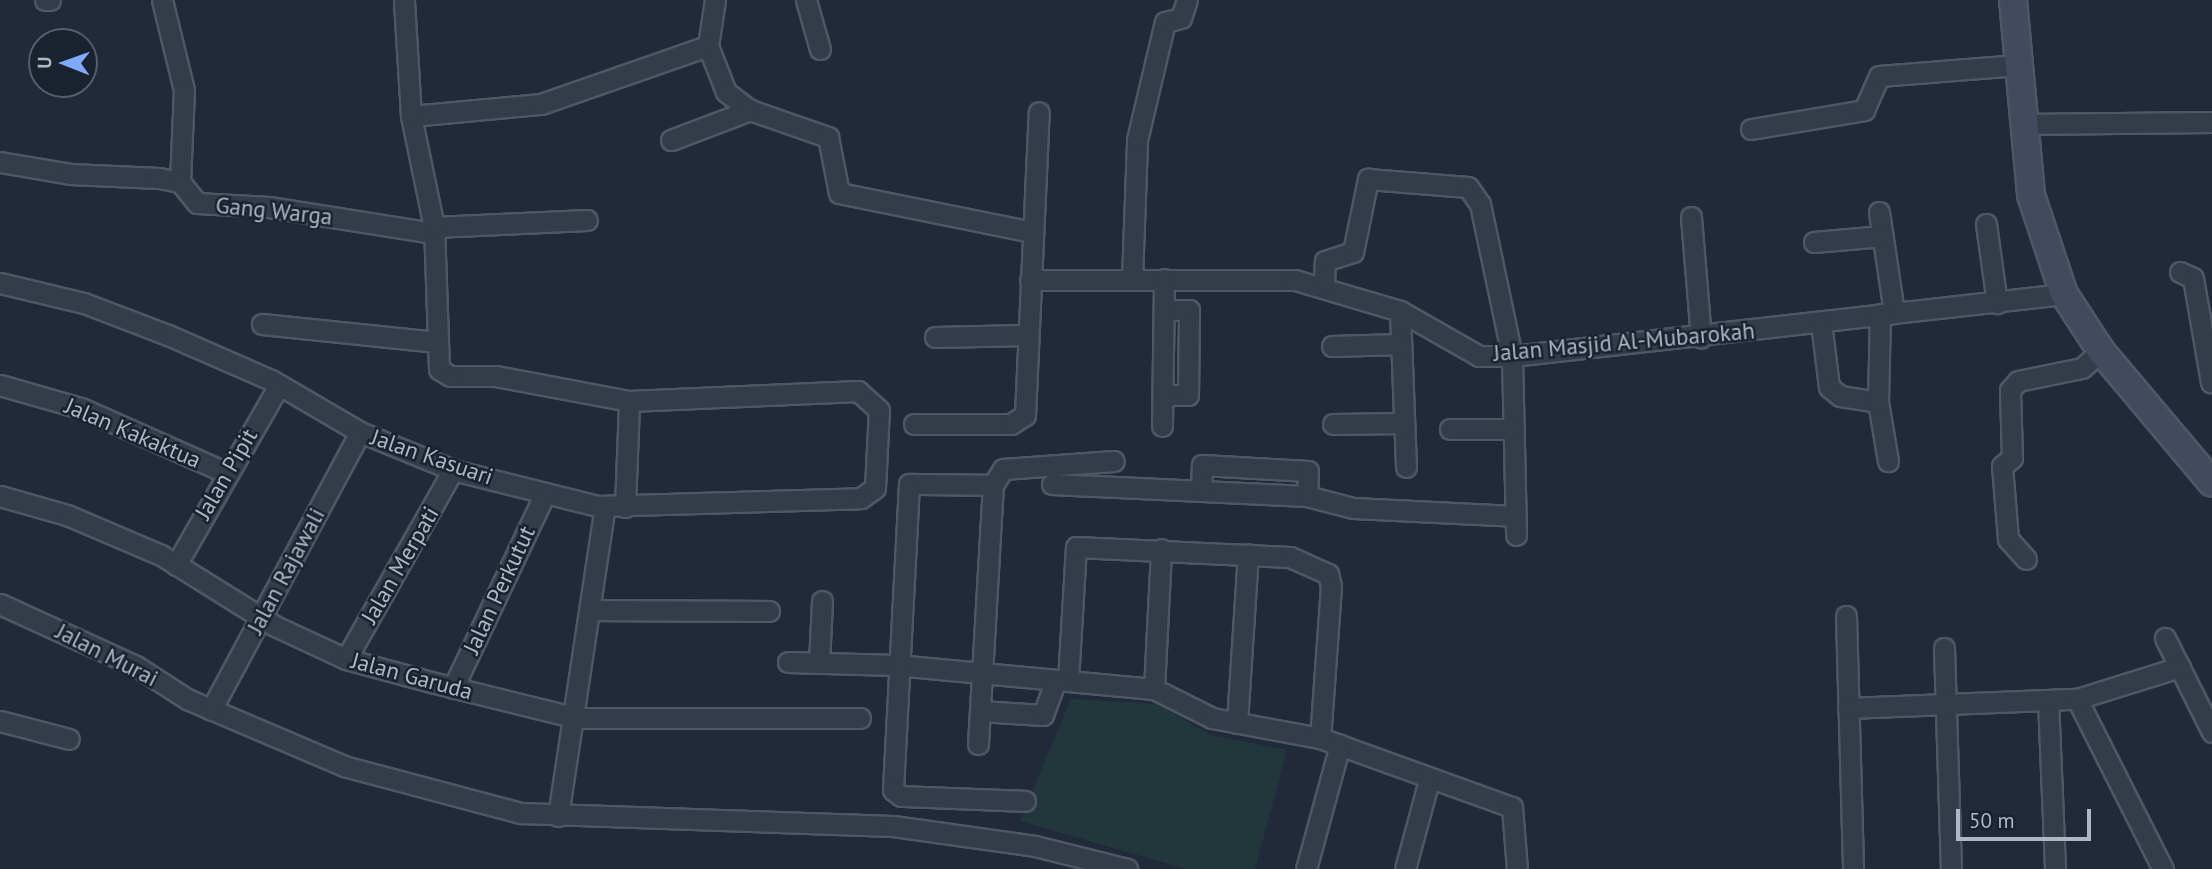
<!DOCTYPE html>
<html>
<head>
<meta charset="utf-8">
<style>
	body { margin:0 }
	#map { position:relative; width:2212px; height:869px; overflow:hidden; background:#212a3a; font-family:"PT Sans",sans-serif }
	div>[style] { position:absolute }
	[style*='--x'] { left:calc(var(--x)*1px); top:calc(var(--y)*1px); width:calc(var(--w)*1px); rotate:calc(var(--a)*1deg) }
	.green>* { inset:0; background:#22373b }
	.roads { filter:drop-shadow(2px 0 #4f5765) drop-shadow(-2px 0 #4f5765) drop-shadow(0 2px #4f5765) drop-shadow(0 -2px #4f5765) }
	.minor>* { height:19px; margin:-9.5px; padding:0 9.5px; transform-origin:9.5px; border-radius:9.5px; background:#343c4a }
	.secondary>* { height:26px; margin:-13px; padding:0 13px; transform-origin:13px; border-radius:13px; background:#424b5d }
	span { translate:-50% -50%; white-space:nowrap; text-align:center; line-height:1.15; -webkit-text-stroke:5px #1a212f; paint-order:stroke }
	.street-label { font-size:23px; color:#afb7c6 }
	.north { position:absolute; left:28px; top:28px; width:70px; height:70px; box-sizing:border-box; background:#1a212f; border:2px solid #565d6b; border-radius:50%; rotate:271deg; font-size:19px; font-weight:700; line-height:28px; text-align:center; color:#afb7c6 }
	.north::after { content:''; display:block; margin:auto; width:24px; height:32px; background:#7faafb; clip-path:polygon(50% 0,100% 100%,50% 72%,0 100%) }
	.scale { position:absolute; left:1956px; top:809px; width:135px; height:32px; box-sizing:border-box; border:4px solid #afb7c6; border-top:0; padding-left:9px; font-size:21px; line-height:24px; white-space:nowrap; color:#afb7c6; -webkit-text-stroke:5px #1a212f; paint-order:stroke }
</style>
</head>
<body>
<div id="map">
	<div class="green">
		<div style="clip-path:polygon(1071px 699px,1157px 704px,1211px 735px,1287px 750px,1255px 869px,1186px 869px,1020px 821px)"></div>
	</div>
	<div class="roads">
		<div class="minor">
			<div style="--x:45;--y:0;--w:5;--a:0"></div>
			<div style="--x:162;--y:0;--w:93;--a:76.3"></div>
			<div style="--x:184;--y:90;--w:92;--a:92.5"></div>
			<div style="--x:715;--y:0;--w:47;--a:98.7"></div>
			<div style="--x:708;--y:46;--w:49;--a:68.6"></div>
			<div style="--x:726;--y:92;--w:30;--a:37"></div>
			<div style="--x:750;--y:110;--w:83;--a:19.1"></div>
			<div style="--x:828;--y:137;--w:57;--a:78.9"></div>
			<div style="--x:839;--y:193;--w:197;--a:11.4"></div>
			<div style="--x:806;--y:0;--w:51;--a:74.1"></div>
			<div style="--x:411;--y:116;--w:131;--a:-5.3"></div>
			<div style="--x:541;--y:104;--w:177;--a:-19.2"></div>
			<div style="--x:2022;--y:124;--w:190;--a:-0.6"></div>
			<div style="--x:1751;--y:129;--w:115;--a:-9.5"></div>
			<div style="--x:1864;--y:110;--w:37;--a:-66"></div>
			<div style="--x:1879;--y:76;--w:139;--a:-4.5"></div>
			<div style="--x:671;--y:140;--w:85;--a:-20.8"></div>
			<div style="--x:0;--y:162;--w:71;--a:9.7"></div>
			<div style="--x:70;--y:174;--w:89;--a:2.6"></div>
			<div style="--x:159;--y:178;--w:21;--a:11"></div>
			<div style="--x:180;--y:182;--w:27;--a:51"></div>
			<div style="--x:197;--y:203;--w:72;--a:3.2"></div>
			<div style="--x:269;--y:207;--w:167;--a:9"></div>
			<div style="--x:1879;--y:212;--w:101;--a:81.5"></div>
			<div style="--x:1691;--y:217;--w:121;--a:85.3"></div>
			<div style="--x:1986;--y:224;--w:80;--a:82.1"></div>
			<div style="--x:434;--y:227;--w:153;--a:-2.6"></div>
			<div style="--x:1814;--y:242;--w:69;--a:-5"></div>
			<div style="--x:2180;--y:272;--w:14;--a:25"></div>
			<div style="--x:2193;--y:278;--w:106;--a:80.2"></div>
			<div style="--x:1132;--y:279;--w:139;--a:-87.9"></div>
			<div style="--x:1137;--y:140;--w:121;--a:-76.7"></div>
			<div style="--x:1165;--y:22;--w:16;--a:-14"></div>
			<div style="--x:1181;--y:18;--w:19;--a:-72"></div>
			<div style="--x:1030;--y:280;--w:265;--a:0"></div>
			<div style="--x:1295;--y:280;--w:109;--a:16.4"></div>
			<div style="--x:1400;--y:311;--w:91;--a:29.7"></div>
			<div style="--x:1479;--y:356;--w:33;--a:0"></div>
			<div style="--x:1512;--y:356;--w:555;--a:-6.41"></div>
			<div style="--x:0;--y:283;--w:86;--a:13.4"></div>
			<div style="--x:84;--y:303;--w:90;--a:20.9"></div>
			<div style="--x:168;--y:335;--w:112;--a:23.6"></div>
			<div style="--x:271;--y:380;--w:103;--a:30.3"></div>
			<div style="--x:360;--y:432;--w:100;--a:22.2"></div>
			<div style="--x:453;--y:470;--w:148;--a:14"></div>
			<div style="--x:597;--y:506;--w:264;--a:-1.7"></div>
			<div style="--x:861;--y:498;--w:17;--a:-36"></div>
			<div style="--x:875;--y:488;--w:78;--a:-87.1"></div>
			<div style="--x:879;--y:410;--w:28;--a:-138"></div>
			<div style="--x:858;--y:391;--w:229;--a:177.5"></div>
			<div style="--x:629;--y:401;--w:135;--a:-169.4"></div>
			<div style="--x:496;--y:376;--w:46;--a:180"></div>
			<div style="--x:450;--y:376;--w:13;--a:-148"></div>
			<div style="--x:439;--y:369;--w:142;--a:-92"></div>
			<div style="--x:434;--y:227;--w:113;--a:-101.7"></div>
			<div style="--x:411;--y:116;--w:116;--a:-93.5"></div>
			<div style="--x:1324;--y:285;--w:24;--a:-88"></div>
			<div style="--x:1325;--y:261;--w:29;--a:-18"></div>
			<div style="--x:1353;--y:252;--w:75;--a:-78.4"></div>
			<div style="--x:1368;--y:179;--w:100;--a:4.6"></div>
			<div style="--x:1468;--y:187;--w:21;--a:55"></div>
			<div style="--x:1480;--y:204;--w:155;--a:78.1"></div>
			<div style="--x:1512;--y:356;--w:179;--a:88.7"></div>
			<div style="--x:1400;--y:311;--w:156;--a:87.8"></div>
			<div style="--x:1821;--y:322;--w:65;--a:83"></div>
			<div style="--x:1829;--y:387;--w:14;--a:39"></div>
			<div style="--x:1840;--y:396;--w:38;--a:9"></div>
			<div style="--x:1878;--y:402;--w:60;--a:80.4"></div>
			<div style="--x:262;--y:324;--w:176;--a:5.9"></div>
			<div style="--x:935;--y:337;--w:90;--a:-1.3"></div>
			<div style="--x:1332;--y:346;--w:69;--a:-1.7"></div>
			<div style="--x:0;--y:385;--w:84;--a:15.9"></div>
			<div style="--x:81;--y:408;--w:158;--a:24"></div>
			<div style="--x:1163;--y:395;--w:25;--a:0"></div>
			<div style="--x:1188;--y:395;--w:85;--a:-89.3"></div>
			<div style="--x:1189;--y:310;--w:25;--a:180"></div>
			<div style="--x:1878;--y:402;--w:88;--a:-88.7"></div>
			<div style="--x:914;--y:424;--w:97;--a:0"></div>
			<div style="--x:1011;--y:424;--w:17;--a:-33"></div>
			<div style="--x:1025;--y:415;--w:303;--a:-87.4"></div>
			<div style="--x:1333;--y:424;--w:71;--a:-0.8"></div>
			<div style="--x:1162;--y:426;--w:147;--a:-89.2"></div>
			<div style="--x:1450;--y:429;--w:64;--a:0"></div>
			<div style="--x:1052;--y:484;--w:255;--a:2.7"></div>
			<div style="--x:1307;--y:496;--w:48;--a:14.6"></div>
			<div style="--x:1353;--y:508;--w:162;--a:2.8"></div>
			<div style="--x:993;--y:485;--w:19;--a:-58"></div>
			<div style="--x:1003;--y:469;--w:111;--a:-4.1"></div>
			<div style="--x:1201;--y:491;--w:26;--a:-88"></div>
			<div style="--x:1202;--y:465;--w:106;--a:3.2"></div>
			<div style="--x:1308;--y:471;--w:25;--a:92"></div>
			<div style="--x:0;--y:496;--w:70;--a:15.8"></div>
			<div style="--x:67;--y:515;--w:102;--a:23.1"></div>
			<div style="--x:161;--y:555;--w:134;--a:31.9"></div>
			<div style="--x:275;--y:626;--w:78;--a:24.9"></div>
			<div style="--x:346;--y:659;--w:92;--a:15.1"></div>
			<div style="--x:435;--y:683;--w:145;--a:13.9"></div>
			<div style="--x:576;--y:718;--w:284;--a:0"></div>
			<div style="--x:625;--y:507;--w:106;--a:-87.8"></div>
			<div style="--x:2026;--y:559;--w:27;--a:-132"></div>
			<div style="--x:2008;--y:539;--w:73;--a:-94.7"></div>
			<div style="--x:2002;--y:466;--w:13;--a:-39"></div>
			<div style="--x:2012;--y:458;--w:68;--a:-91.7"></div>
			<div style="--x:2010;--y:390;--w:12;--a:-48"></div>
			<div style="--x:2018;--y:381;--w:65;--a:-11.5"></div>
			<div style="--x:2082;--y:368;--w:25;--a:-42"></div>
			<div style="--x:176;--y:565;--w:207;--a:-60.2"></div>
			<div style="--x:0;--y:604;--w:149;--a:24.5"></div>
			<div style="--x:136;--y:666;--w:61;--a:32.9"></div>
			<div style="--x:187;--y:699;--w:171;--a:23.1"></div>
			<div style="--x:344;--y:766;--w:183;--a:14.9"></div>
			<div style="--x:521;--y:813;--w:372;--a:2"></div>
			<div style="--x:893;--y:826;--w:143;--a:8"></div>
			<div style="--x:1035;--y:846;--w:95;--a:14"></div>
			<div style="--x:591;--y:610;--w:178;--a:0.3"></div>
			<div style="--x:1846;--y:616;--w:253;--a:88.4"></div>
			<div style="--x:2165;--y:638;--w:105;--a:63.4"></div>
			<div style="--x:1944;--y:648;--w:221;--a:88.2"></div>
			<div style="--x:346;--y:659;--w:217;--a:-60.5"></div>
			<div style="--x:788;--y:662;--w:108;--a:1.6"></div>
			<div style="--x:896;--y:665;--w:259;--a:5.3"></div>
			<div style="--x:1154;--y:689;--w:65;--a:26.6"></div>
			<div style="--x:1212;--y:718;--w:110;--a:10.5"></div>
			<div style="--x:1320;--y:738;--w:204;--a:19.8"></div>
			<div style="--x:1512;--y:807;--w:62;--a:85.4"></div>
			<div style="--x:819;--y:663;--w:62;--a:-87.2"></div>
			<div style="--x:1068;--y:681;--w:134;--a:-86.6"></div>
			<div style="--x:1076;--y:547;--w:214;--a:2.7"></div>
			<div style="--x:1290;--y:557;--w:42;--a:24.1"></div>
			<div style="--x:1328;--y:574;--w:12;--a:76"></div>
			<div style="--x:1331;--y:586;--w:152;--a:94.1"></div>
			<div style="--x:453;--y:688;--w:216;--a:-64.7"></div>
			<div style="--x:1154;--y:689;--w:140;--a:-87.1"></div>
			<div style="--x:2077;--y:699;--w:191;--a:63.2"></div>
			<div style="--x:2048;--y:700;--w:169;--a:87.6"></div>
			<div style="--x:1848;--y:708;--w:229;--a:-2.3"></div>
			<div style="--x:2077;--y:699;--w:108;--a:-17.3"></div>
			<div style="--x:211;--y:710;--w:315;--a:-61.8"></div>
			<div style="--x:980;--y:711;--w:63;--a:3.6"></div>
			<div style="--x:1043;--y:715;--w:37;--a:-70"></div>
			<div style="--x:0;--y:721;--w:71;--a:14.6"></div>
			<div style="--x:1237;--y:723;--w:169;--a:-86.3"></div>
			<div style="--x:978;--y:744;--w:259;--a:-86.7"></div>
			<div style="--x:993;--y:485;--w:84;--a:-179.3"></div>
			<div style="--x:909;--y:484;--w:306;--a:93"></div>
			<div style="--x:893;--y:790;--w:10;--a:37"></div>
			<div style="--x:901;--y:796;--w:124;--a:2.3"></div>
			<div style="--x:558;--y:816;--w:313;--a:-81.4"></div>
			<div style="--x:1306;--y:869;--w:129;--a:-74.7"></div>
			<div style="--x:1405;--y:869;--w:92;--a:-74.9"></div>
		</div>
		<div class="secondary">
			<div style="--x:2013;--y:0;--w:196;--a:84.7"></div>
			<div style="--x:2031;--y:195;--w:104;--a:71.6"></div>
			<div style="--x:2064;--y:294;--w:68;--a:57"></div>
			<div style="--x:2101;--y:351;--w:172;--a:49.9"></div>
		</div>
	</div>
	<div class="street-label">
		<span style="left:274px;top:211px;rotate:6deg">Gang Warga</span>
		<span style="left:1624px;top:342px;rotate:-5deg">Jalan Masjid Al-Mubarokah</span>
		<span style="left:133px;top:433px;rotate:23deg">Jalan Kakaktua</span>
		<span style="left:432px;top:457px;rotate:19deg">Jalan Kasuari</span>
		<span style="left:226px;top:474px;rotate:-60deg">Jalan Pipit</span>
		<span style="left:400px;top:565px;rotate:-60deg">Jalan Merpati</span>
		<span style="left:286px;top:571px;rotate:-62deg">Jalan Rajawali</span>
		<span style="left:499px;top:590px;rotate:-65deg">Jalan Perkutut</span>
		<span style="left:107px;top:655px;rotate:27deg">Jalan Murai</span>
		<span style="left:412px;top:676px;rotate:15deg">Jalan Garuda</span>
	</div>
	<div class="north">U</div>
	<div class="scale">50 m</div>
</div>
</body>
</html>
